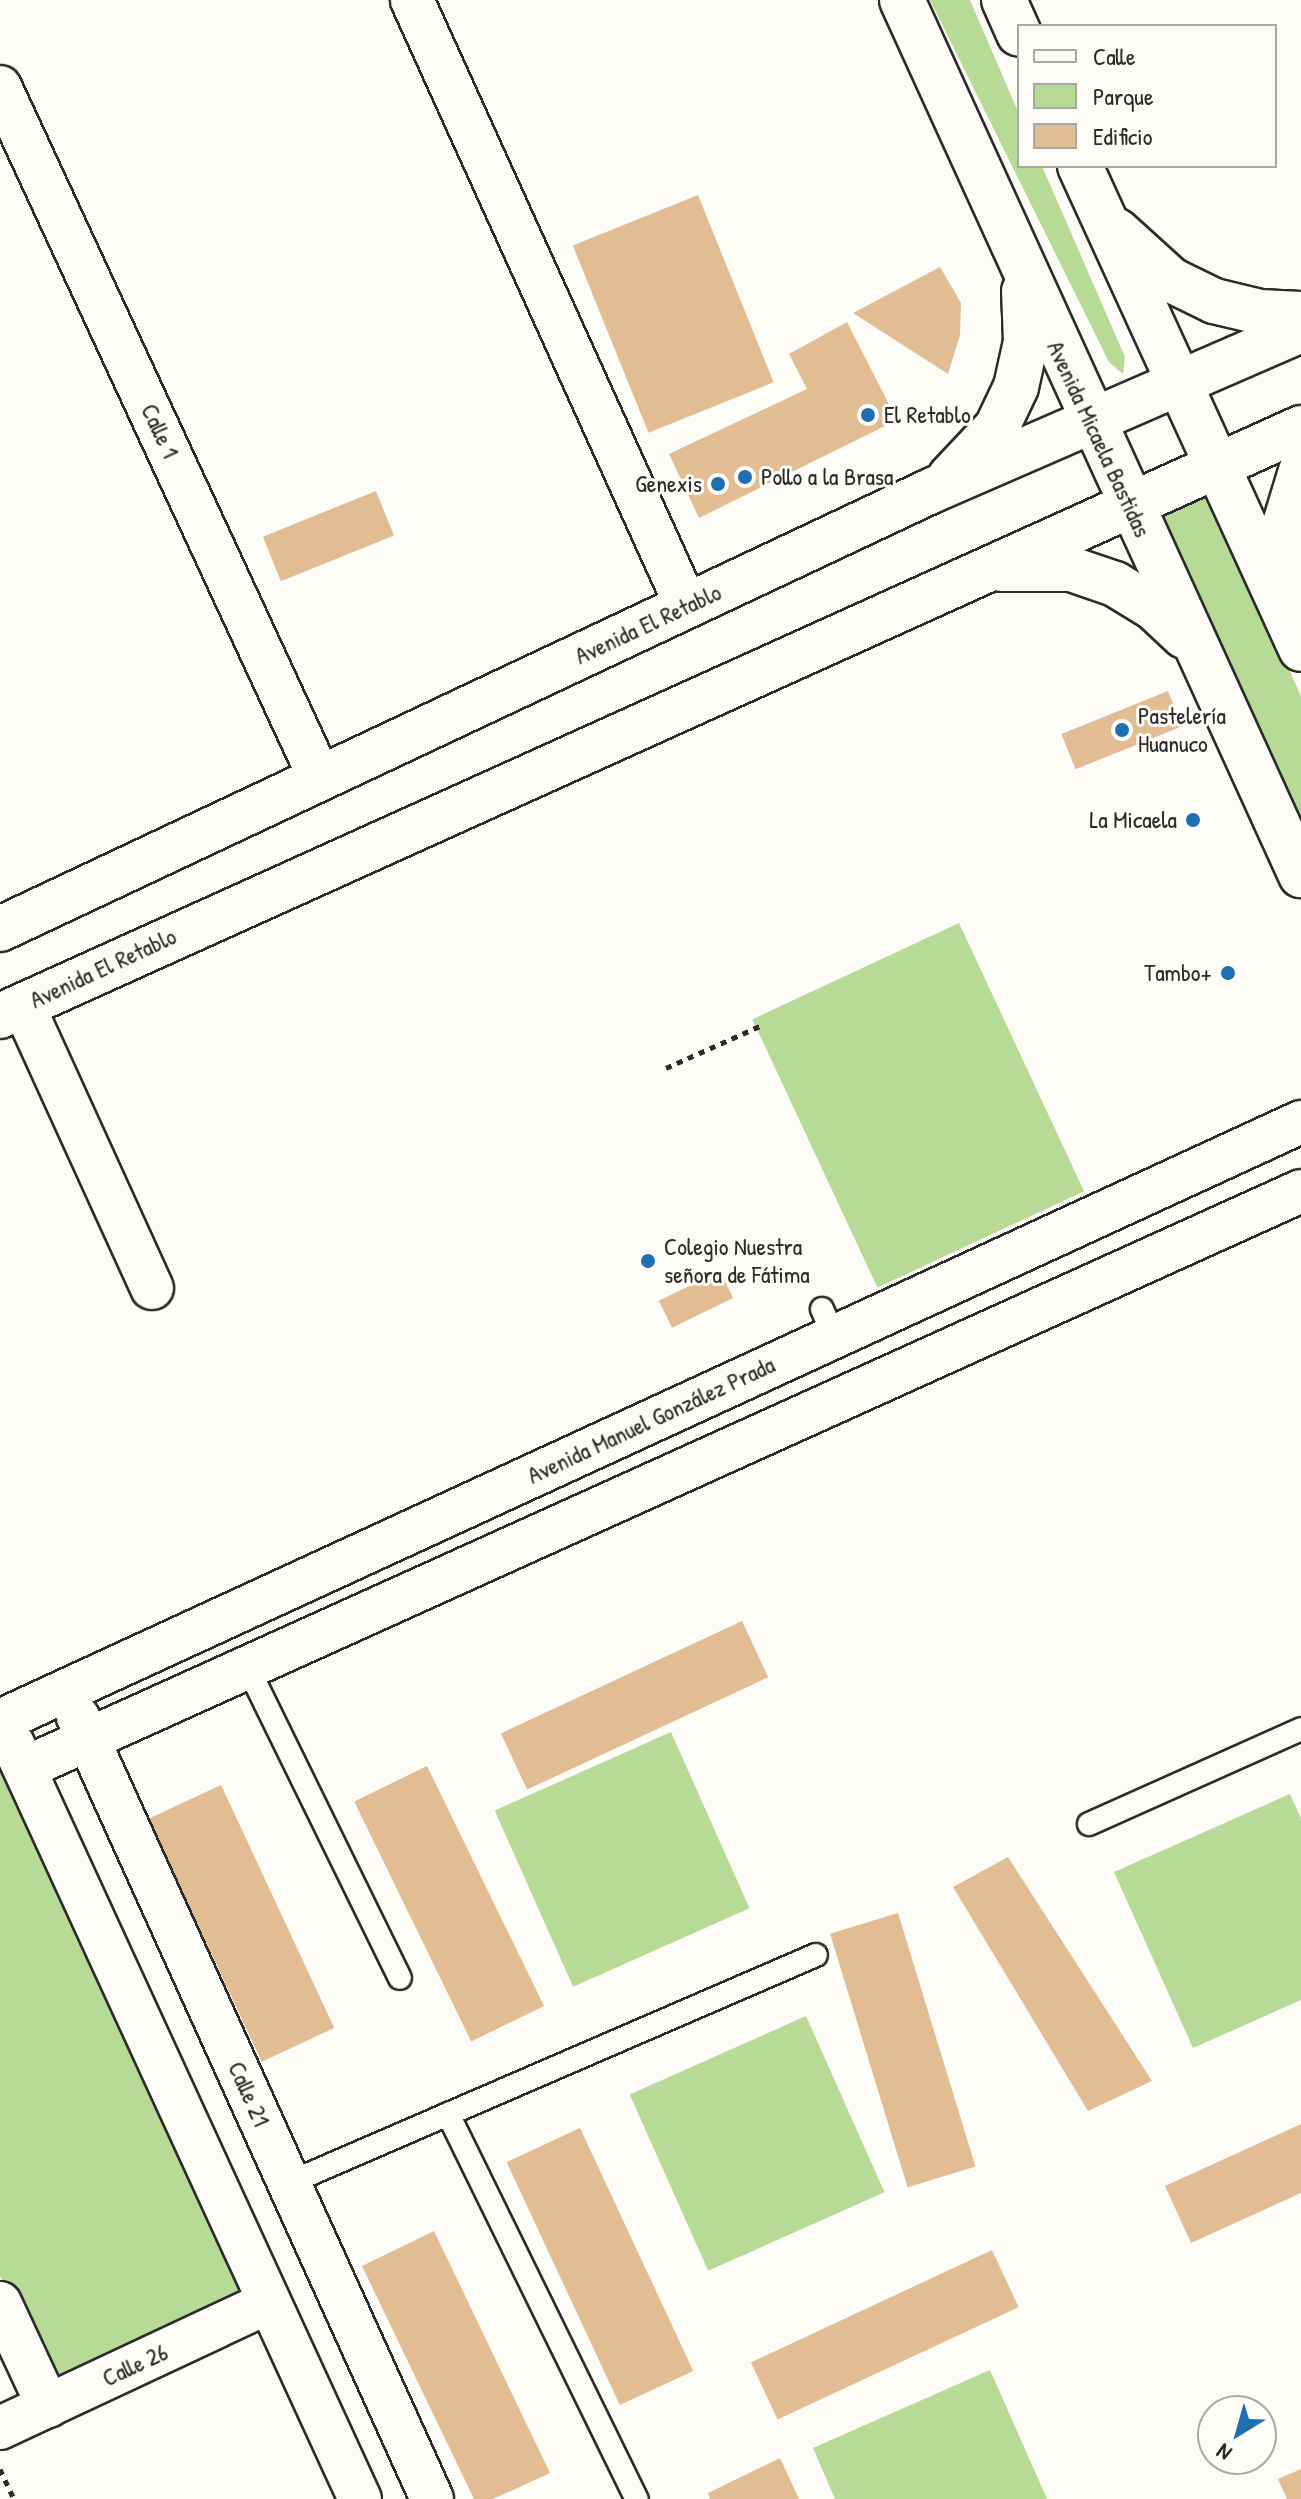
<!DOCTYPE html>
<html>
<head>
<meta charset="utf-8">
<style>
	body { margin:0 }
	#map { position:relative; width:1301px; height:2499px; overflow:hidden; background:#fdfcf7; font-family:"Patrick Hand",sans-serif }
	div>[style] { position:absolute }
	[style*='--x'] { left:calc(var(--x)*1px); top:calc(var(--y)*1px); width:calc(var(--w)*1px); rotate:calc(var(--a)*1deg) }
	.green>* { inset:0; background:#b7db96; transform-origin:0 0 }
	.building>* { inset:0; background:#e2bd93; transform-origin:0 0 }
	.path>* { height:5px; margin-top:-2.5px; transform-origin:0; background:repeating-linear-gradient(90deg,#2b2b2b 0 6px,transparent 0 12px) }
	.roads { filter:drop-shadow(2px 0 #2b2b2b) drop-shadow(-2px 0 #2b2b2b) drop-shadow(0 2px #2b2b2b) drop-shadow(0 -2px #2b2b2b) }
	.service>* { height:22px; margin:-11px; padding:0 11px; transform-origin:11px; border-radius:11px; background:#fdfcf7 }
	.minor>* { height:42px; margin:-21px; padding:0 21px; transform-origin:21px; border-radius:21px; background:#fdfcf7 }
	.secondary>* { height:44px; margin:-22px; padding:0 22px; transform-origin:22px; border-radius:22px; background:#fdfcf7 }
	.dots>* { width:22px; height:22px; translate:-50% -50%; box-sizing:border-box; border:4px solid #fdfcf7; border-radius:50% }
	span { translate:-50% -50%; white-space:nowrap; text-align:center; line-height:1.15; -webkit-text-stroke:6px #fdfcf7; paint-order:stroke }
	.poi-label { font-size:24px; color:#2b2b2b }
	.left { translate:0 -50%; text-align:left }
	.right { translate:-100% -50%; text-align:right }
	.street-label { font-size:24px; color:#2b2b2b }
	.legend { position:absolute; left:1017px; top:24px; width:260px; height:144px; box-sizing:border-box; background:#fdfcf7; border:2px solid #a9a8a5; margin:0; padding:10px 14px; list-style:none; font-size:24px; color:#2b2b2b }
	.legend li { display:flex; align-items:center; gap:16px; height:40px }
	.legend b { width:40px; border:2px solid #a9a8a5 }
	.north { position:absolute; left:1197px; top:2395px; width:80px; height:80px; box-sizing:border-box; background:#fdfcf7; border:2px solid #a9a8a5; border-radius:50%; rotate:217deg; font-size:22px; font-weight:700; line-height:32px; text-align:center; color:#2b2b2b }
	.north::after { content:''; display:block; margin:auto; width:28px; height:36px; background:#1f6fb2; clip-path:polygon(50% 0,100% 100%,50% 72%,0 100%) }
</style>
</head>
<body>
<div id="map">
	<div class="green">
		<div style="clip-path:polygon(930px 0,970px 0,1019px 114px,1019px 166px,1042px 166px,1125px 357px,1123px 374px,1109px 362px)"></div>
		<div style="clip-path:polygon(1210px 494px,1301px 696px,1301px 830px,1160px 515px)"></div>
		<div style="left:959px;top:923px;width:296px;height:228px;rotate:65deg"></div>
		<div style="left:671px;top:1732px;width:193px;height:193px;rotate:66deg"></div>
		<div style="clip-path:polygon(0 1769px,244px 2301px,54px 2391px,0 2276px)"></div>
		<div style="clip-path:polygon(1290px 1794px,1301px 1818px,1301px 2000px,1193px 2048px,1114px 1872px)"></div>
		<div style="left:806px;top:2016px;width:193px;height:193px;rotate:66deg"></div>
		<div style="clip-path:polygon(990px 2370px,1047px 2499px,835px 2499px,813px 2448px)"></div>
	</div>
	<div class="building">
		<div style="left:698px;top:195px;width:202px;height:135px;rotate:68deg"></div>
		<div style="clip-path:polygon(940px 267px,961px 303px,960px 335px,948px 374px,853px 313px)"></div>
		<div style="clip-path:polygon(847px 322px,897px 420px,699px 518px,669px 454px,807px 389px,789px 354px)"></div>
		<div style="left:376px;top:491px;width:48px;height:122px;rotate:68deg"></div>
		<div style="left:1168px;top:691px;width:38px;height:115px;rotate:68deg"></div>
		<div style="left:720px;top:1271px;width:30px;height:68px;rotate:64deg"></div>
		<div style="left:742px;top:1621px;width:62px;height:266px;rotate:65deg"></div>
		<div style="left:427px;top:1766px;width:267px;height:81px;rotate:64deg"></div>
		<div style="left:221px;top:1785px;width:268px;height:80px;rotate:65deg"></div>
		<div style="clip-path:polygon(1008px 1857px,1152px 2081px,1088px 2111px,953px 1887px)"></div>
		<div style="left:898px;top:1913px;width:265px;height:71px;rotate:73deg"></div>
		<div style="clip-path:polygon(1301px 2124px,1301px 2193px,1191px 2243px,1165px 2186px)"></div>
		<div style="left:580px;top:2128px;width:268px;height:81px;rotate:65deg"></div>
		<div style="clip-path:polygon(434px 2231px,550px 2473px,493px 2499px,474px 2499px,362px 2266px)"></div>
		<div style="left:992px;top:2250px;width:63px;height:266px;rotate:65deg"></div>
		<div style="clip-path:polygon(780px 2458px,799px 2499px,710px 2499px,708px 2493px)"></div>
		<div style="clip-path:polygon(1301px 2469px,1301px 2499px,1287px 2499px,1278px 2479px)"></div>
	</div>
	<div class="path">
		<div style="--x:666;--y:1068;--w:105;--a:-24.1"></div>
		<div style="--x:0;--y:2469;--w:33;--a:65"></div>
	</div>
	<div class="roads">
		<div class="service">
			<div style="--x:822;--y:1309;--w:30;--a:66"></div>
			<div style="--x:248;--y:1668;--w:345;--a:63.9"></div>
			<div style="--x:1089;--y:1824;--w:232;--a:-24.1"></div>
			<div style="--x:448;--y:2114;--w:429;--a:63.9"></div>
			<div style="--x:289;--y:2183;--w:574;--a:-23.4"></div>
		</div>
		<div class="minor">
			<div style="--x:412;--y:0;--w:666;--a:65.63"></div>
			<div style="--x:0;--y:87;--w:759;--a:65.16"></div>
			<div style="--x:23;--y:1005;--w:311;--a:65.5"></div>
			<div style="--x:78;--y:1717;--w:858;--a:65.64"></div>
			<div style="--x:2;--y:1720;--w:1430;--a:-24.72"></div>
			<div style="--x:13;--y:1744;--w:831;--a:65.32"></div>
			<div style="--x:25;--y:1768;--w:1400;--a:-24.33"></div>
			<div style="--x:0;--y:2303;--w:114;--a:65"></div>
			<div style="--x:0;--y:2428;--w:297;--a:-25.1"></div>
		</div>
		<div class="secondary">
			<div style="--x:902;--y:0;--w:962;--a:65.49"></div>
			<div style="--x:1004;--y:0;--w:37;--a:66"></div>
			<div style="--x:1080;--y:166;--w:531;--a:65.41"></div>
			<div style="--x:1117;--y:231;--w:73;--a:42.2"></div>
			<div style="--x:1171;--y:280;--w:48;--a:26"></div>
			<div style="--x:1214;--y:301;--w:47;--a:13.4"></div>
			<div style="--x:1260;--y:312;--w:41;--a:2.8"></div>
			<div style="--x:950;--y:477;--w:69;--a:-46.8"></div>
			<div style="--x:997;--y:427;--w:44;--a:-64.6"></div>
			<div style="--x:1016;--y:387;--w:46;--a:-77.5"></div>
			<div style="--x:1026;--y:342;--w:51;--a:-92.2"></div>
			<div style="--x:1001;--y:569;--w:70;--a:0"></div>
			<div style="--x:1071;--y:569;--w:46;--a:18.8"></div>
			<div style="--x:1115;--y:584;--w:46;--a:31.6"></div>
			<div style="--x:1154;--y:608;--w:41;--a:43"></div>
			<div style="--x:1283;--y:594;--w:57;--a:-92"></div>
			<div style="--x:1281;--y:537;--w:69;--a:-73.1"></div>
			<div style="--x:0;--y:929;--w:1031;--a:-25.2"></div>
			<div style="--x:933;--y:490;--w:401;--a:-23.5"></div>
			<div style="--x:0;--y:1016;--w:1428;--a:-24.32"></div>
		</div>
	</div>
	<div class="dots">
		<div style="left:868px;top:415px;background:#1f6fb2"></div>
		<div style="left:745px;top:477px;background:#1f6fb2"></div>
		<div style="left:718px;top:484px;background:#1f6fb2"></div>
		<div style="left:1122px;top:730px;background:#1f6fb2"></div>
		<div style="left:1193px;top:820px;background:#1f6fb2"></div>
		<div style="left:1228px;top:973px;background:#1f6fb2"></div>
		<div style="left:648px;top:1261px;background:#1f6fb2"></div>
	</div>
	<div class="poi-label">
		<span class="left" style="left:884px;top:415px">El Retablo</span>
		<span class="left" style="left:761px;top:477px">Pollo a la Brasa</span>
		<span class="right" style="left:702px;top:484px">Genexis</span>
		<span class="left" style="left:1138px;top:730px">Pastelería<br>Huanuco</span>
		<span class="right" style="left:1177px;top:820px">La Micaela</span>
		<span class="right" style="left:1212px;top:973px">Tambo+</span>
		<span class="left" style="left:664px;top:1261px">Colegio Nuestra<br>señora de Fátima</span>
	</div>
	<div class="street-label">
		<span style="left:160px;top:431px;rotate:65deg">Calle 1</span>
		<span style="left:1099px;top:439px;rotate:65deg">Avenida Micaela Bastidas</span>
		<span style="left:648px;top:624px;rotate:-25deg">Avenida El Retablo</span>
		<span style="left:103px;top:968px;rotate:-25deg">Avenida El Retablo</span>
		<span style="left:651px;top:1420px;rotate:-25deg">Avenida Manuel González Prada</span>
		<span style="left:249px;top:2094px;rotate:66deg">Calle 21</span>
		<span style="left:135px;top:2365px;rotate:-25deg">Calle 26</span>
	</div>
	<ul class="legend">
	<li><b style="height:10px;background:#fdfcf7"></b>Calle</li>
	<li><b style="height:22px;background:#b7db96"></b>Parque</li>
	<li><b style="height:22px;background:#e2bd93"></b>Edificio</li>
	</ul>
	<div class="north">N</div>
</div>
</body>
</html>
